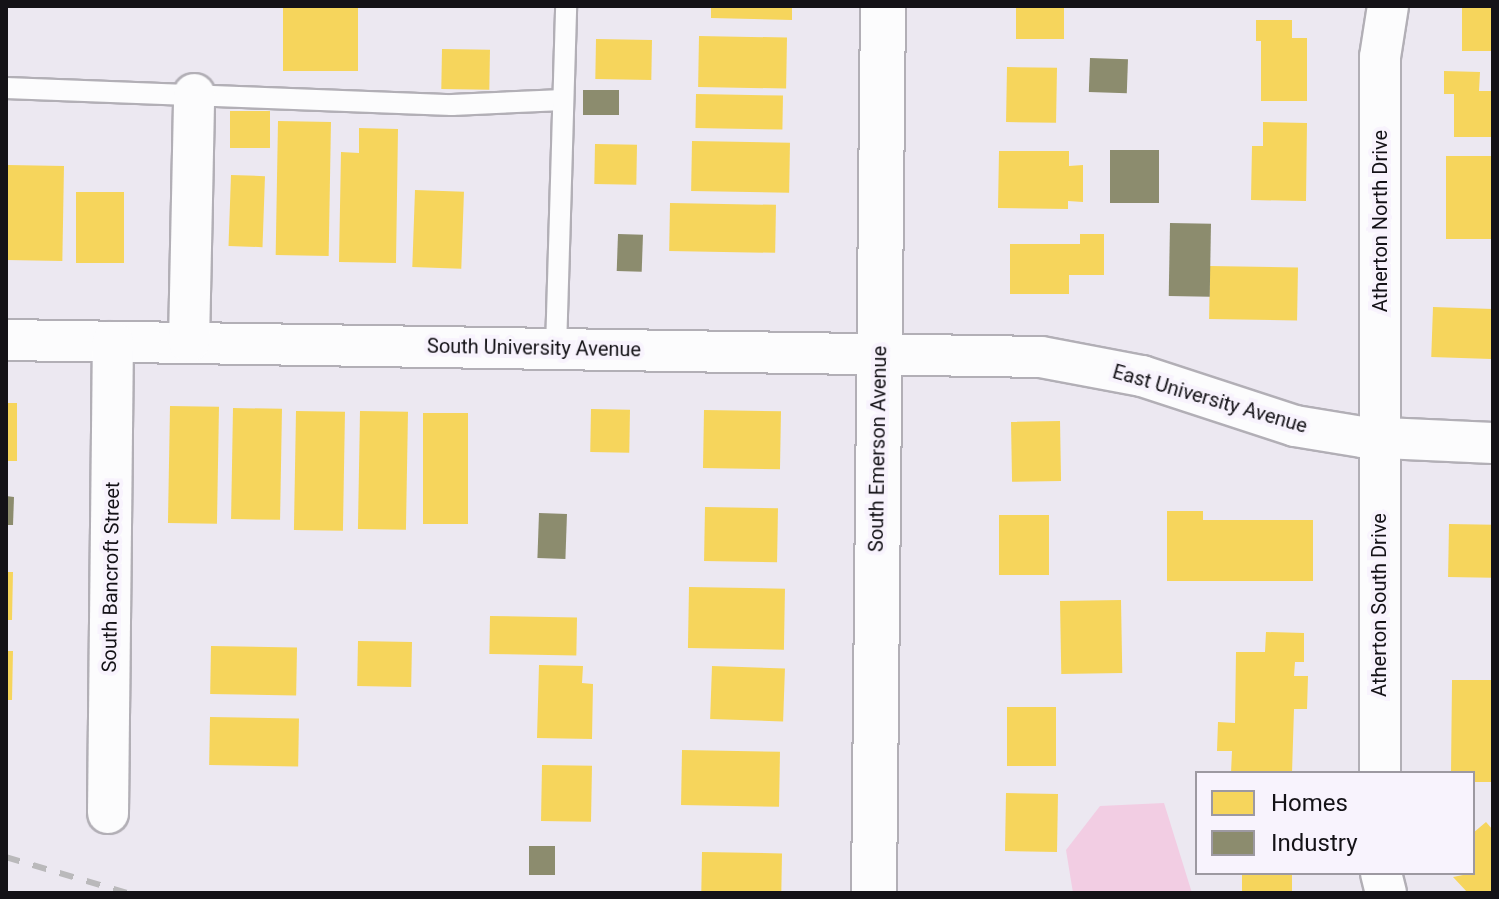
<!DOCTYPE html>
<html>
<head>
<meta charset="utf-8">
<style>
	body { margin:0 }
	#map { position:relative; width:1499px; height:899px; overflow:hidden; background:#ece8f1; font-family:Roboto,sans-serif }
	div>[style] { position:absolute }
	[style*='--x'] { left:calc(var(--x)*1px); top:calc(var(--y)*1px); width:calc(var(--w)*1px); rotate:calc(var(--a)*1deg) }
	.green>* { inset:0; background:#f2cde3 }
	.homes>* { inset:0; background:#f6d55c; transform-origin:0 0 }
	.industry>* { inset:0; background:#8c8c6e; transform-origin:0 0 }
	.roads { filter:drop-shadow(2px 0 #b2afb6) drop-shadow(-2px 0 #b2afb6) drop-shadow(0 2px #b2afb6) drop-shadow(0 -2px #b2afb6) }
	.lane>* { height:20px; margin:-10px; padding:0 10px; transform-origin:10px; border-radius:10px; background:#fcfcfd }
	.street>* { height:40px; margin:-20px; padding:0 20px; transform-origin:20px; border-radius:20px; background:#fcfcfd }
	.primary>* { height:44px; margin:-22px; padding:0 22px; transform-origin:22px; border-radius:22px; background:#fcfcfd }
	.rail>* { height:6px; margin-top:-3px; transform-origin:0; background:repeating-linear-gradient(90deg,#bab9bb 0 14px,transparent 0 28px) }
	span { translate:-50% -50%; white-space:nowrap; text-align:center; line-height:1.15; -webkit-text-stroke:8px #f8f3fd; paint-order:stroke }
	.street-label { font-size:20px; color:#141217 }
	.frame { position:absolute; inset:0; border:8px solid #141217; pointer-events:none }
	.legend { position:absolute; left:1195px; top:771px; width:280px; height:104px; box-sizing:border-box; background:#f8f3fd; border:2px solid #9d99a1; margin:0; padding:10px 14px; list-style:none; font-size:24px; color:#141217 }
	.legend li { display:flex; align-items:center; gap:16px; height:40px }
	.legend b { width:40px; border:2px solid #9d99a1 }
</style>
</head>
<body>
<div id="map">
	<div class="green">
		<div style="clip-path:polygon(1164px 803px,1192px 893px,1073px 893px,1066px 850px,1100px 806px)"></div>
	</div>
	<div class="homes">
		<div style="left:283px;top:6px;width:75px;height:65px"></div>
		<div style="clip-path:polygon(711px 6px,792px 6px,792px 20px,711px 18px)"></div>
		<div style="left:1016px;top:6px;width:48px;height:33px"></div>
		<div style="left:1462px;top:6px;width:31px;height:45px"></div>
		<div style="clip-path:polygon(1256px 20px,1292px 20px,1292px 38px,1307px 38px,1307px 101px,1261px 101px,1261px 41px,1256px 41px)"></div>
		<div style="left:699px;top:36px;width:88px;height:51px;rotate:1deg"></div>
		<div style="left:596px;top:39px;width:56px;height:40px;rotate:1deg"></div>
		<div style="left:442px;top:49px;width:48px;height:40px;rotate:1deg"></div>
		<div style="left:1007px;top:67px;width:50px;height:55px;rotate:1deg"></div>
		<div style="clip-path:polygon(1444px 71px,1480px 72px,1479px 91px,1493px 91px,1493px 137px,1454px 137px,1454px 94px,1444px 94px)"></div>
		<div style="left:696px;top:94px;width:87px;height:34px;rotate:1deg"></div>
		<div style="left:230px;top:111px;width:40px;height:37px"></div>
		<div style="left:278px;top:121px;width:53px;height:134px;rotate:1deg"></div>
		<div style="clip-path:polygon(1263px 122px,1307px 123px,1306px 201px,1251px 200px,1252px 146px,1263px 146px)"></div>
		<div style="clip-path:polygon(359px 128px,398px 129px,396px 263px,339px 262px,341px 152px,359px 153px)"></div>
		<div style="left:692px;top:141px;width:98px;height:50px;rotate:1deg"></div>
		<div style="left:595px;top:144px;width:42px;height:40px;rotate:1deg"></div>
		<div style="clip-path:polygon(999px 151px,1069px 151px,1069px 166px,1083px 165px,1083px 202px,1068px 201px,1068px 209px,998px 208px)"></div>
		<div style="left:1446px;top:156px;width:46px;height:83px"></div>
		<div style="left:8px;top:165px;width:56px;height:95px;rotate:1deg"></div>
		<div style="left:231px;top:175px;width:34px;height:71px;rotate:2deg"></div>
		<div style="left:415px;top:190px;width:49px;height:77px;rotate:2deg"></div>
		<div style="left:76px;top:192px;width:48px;height:71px"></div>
		<div style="left:670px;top:203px;width:106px;height:48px;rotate:1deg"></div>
		<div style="clip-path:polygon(1080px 234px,1104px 234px,1104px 275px,1069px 275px,1069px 294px,1010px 294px,1010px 244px,1080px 244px)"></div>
		<div style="left:1210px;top:266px;width:88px;height:53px;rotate:1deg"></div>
		<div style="left:1433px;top:307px;width:60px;height:50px;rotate:2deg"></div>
		<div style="left:6px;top:403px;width:11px;height:58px"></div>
		<div style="left:170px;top:406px;width:49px;height:117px;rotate:1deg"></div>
		<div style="left:233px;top:408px;width:49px;height:111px;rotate:1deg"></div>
		<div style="left:591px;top:409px;width:39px;height:43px;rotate:1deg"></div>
		<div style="left:704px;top:410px;width:77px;height:58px;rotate:1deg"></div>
		<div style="left:296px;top:411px;width:49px;height:119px;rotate:1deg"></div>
		<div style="left:360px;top:411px;width:48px;height:118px;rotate:1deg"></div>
		<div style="left:423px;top:413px;width:45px;height:111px"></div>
		<div style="left:1060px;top:421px;width:60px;height:49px;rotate:89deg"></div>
		<div style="left:705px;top:507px;width:73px;height:54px;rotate:1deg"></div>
		<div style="clip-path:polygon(1167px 511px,1203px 511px,1203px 520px,1313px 520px,1313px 581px,1167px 581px)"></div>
		<div style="left:1049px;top:515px;width:60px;height:50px;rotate:90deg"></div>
		<div style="left:1449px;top:524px;width:44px;height:53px;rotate:1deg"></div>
		<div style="clip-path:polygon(6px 572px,13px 572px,12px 620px,6px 620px)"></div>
		<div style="left:689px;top:587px;width:96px;height:61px;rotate:1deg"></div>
		<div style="left:1121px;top:600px;width:73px;height:61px;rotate:89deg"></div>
		<div style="left:490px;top:616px;width:87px;height:38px;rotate:1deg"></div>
		<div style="clip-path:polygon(1266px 632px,1304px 633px,1304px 662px,1295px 662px,1294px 676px,1308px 676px,1307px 709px,1294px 709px,1292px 773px,1231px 773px,1232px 751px,1217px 751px,1218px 722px,1235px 723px,1236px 652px,1265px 652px)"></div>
		<div style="left:358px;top:641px;width:54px;height:45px;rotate:1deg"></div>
		<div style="left:211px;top:646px;width:86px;height:48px;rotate:1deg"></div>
		<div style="clip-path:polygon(6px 651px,13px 651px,12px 700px,6px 700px)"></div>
		<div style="clip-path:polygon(539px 665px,583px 666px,582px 683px,593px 684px,592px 739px,537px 738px)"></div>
		<div style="left:712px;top:666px;width:73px;height:53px;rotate:2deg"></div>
		<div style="clip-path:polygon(1452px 680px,1493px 680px,1493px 782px,1473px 782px,1473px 773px,1451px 773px)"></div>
		<div style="left:1056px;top:707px;width:59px;height:49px;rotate:90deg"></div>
		<div style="left:210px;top:717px;width:89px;height:48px;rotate:1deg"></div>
		<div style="left:682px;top:750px;width:98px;height:55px;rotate:1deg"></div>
		<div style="left:542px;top:765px;width:50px;height:56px;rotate:1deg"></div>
		<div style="left:1006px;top:793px;width:52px;height:58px;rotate:1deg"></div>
		<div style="clip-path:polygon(1486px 822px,1493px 830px,1493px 893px,1468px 893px,1453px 877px,1473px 873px,1473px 833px)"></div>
		<div style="left:702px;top:852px;width:80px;height:41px;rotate:1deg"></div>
		<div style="left:1242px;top:873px;width:50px;height:20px"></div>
	</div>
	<div class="industry">
		<div style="left:1090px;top:58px;width:38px;height:34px;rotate:2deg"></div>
		<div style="left:583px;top:90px;width:36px;height:25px"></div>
		<div style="left:1110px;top:150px;width:49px;height:53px"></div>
		<div style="left:1170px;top:223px;width:41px;height:73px;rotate:1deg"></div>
		<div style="left:618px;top:234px;width:25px;height:37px;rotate:2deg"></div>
		<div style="clip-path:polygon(6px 496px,14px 497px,13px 525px,6px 525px)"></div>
		<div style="left:539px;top:513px;width:28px;height:45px;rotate:2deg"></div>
		<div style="left:529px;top:846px;width:26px;height:29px"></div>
	</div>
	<div class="roads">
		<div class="lane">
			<div style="--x:6;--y:88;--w:446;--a:2.2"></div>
			<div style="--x:452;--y:105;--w:111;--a:-2.6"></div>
			<div style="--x:556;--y:349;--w:343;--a:-88.3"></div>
		</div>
		<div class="street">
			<div style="--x:6;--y:340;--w:1035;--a:0.94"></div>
			<div style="--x:1041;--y:357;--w:103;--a:10.7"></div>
			<div style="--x:1142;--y:376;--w:161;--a:18.1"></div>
			<div style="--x:1295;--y:426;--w:68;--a:9.3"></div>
			<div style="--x:1362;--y:437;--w:131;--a:2.6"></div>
			<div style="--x:189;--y:342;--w:248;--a:-88.8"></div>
			<div style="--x:1380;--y:773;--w:716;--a:-90"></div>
			<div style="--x:1380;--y:57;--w:52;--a:-81.1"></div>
			<div style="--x:108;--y:813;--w:471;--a:-89.4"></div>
			<div style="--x:1381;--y:873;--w:21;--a:76"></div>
		</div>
		<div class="primary">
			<div style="--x:874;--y:893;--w:887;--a:-89.42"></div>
		</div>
	</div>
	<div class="rail">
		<div style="--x:6;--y:857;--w:126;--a:16.6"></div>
	</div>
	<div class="street-label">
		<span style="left:1380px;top:221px;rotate:-90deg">Atherton North Drive</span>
		<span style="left:534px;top:348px;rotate:1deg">South University Avenue</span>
		<span style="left:1210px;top:399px;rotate:16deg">East University Avenue</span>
		<span style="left:878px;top:449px;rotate:-89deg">South Emerson Avenue</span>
		<span style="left:111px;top:577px;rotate:-89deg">South Bancroft Street</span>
		<span style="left:1379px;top:605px;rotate:-90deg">Atherton South Drive</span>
	</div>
	<div class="frame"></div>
	<ul class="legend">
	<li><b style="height:22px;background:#f6d55c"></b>Homes</li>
	<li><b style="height:22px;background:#8c8c6e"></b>Industry</li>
	</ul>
</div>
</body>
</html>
